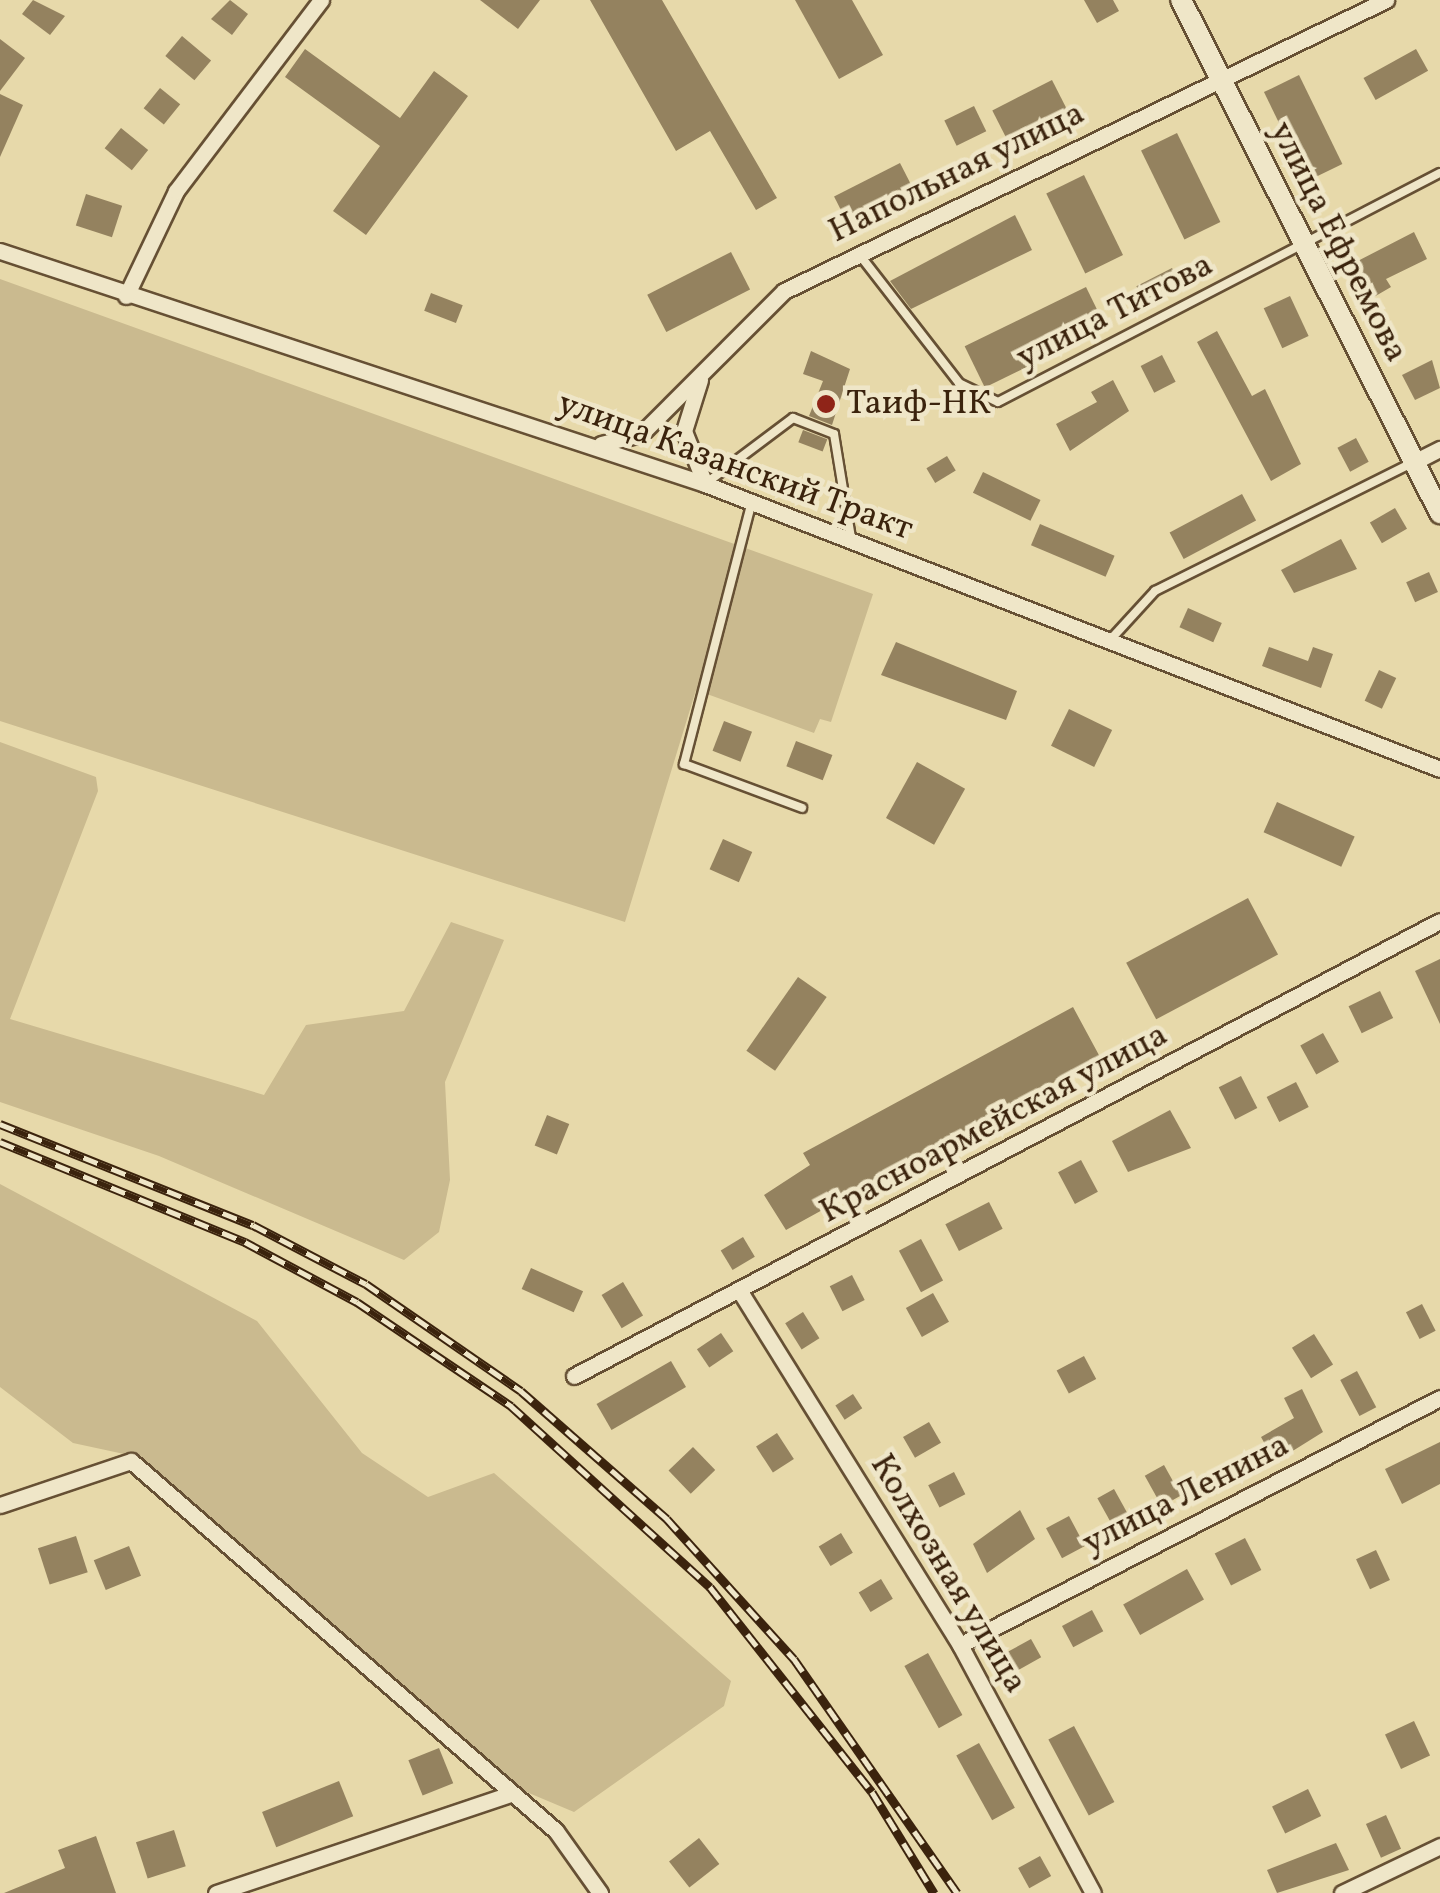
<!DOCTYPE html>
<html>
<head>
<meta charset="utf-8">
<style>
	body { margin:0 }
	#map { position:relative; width:1440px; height:1893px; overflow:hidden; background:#e7d9aa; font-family:Vollkorn,serif }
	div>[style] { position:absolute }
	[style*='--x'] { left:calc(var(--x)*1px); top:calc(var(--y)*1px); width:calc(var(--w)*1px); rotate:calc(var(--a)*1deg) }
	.green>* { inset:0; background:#caba8f }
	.building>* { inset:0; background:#94825f; transform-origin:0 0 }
	.roads { filter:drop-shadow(2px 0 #665034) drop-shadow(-2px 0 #665034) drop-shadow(0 2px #665034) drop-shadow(0 -2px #665034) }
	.service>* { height:8px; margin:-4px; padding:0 4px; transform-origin:4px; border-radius:4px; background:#efe6c8 }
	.minor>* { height:15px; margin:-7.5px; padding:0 7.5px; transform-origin:7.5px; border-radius:7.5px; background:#efe6c8 }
	.tertiary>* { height:20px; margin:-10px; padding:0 10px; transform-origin:10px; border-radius:10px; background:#efe6c8 }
	.rail>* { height:9px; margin-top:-4.5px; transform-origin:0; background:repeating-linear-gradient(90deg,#efe6c8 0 15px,#3b230d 0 30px); box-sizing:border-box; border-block:2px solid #3b230d }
	.dots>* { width:28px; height:28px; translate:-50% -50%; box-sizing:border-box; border:5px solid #efe6c8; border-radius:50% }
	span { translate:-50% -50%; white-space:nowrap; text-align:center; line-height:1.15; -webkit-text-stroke:9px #efe6c8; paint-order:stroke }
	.street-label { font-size:35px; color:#3b230d }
	.poi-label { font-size:35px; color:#3b230d }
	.left { translate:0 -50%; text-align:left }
</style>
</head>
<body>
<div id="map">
	<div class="green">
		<div style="clip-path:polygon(0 279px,873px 594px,831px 722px,820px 719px,814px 733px,696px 690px,625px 922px,0 721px)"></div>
		<div style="clip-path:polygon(0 742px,96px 777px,98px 791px,10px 1019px,264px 1095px,306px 1025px,404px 1011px,451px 922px,504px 940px,445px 1082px,450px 1180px,439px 1232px,404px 1260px,159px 1156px,0 1102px)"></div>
		<div style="clip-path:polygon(0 1184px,257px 1321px,362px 1453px,428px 1497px,494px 1473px,731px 1681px,724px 1706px,574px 1812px,517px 1788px,138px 1457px,73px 1443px,0 1387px)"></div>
	</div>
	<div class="building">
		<div style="clip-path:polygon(33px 0,65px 16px,50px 35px,22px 14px)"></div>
		<div style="clip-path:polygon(230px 0,248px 14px,232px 35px,211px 19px)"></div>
		<div style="clip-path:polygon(480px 0,540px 0,518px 29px)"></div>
		<div style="clip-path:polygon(590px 0,662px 0,777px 198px,756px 210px,710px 131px,676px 151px)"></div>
		<div style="clip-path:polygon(795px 0,852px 0,883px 55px,839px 79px)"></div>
		<div style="clip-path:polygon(1084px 0,1113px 0,1119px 11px,1097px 23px)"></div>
		<div style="left:182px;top:36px;width:38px;height:26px;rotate:40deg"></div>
		<div style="clip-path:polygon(0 39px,25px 58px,0 91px)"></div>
		<div style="clip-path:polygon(305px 49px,400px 118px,434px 71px,468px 96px,366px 235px,333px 211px,380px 146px,285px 77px)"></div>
		<div style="left:1416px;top:49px;width:25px;height:60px;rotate:61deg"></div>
		<div style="left:1299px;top:75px;width:99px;height:39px;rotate:64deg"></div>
		<div style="left:1052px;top:80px;width:37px;height:67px;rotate:63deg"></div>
		<div style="left:160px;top:88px;width:26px;height:26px;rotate:39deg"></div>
		<div style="clip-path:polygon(0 94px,23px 105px,0 157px)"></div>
		<div style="left:974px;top:106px;width:28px;height:33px;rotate:64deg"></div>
		<div style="left:121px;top:128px;width:35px;height:26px;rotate:39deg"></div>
		<div style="left:1177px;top:133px;width:99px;height:40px;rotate:64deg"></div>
		<div style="left:900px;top:163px;width:38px;height:74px;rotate:63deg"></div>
		<div style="left:1084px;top:175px;width:89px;height:42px;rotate:64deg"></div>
		<div style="left:86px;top:194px;width:38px;height:33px;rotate:18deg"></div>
		<div style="clip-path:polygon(1015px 215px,1032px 250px,911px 309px,890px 281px)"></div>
		<div style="clip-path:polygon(1414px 232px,1427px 259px,1386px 279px,1391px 287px,1367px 301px,1348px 266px)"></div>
		<div style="left:731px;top:252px;width:42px;height:94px;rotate:63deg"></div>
		<div style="left:1172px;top:268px;width:18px;height:40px;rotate:63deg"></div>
		<div style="left:1086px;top:287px;width:46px;height:135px;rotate:64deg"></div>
		<div style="left:431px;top:293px;width:34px;height:19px;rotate:21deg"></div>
		<div style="left:1290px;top:296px;width:44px;height:29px;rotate:65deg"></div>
		<div style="clip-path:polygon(1217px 331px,1252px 396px,1265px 389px,1301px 464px,1271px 481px,1197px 342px)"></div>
		<div style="clip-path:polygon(811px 351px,850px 369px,832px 425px,809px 416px,823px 381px,803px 374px)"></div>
		<div style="left:1162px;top:355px;width:30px;height:24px;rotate:63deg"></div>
		<div style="clip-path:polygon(1432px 360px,1440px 388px,1415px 400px,1402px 375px)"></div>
		<div style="clip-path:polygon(1113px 380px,1129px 411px,1070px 451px,1056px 424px,1097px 402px,1091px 392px)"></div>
		<div style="left:803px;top:430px;width:26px;height:13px;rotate:21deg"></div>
		<div style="left:1356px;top:438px;width:27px;height:21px;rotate:62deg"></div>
		<div style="left:947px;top:456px;width:17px;height:24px;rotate:59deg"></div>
		<div style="left:983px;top:472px;width:64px;height:23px;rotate:26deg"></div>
		<div style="left:1242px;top:494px;width:30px;height:82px;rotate:62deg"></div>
		<div style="left:1395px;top:508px;width:24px;height:29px;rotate:60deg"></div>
		<div style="left:1040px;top:524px;width:81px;height:23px;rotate:23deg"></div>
		<div style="clip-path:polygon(1341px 539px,1357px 569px,1294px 593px,1281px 570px)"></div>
		<div style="left:1429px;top:572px;width:22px;height:25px;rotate:66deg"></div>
		<div style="left:1188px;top:608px;width:37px;height:21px;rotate:24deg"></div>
		<div style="clip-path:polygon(896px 642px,1017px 691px,1006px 720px,881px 675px)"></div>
		<div style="clip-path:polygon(1269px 647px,1308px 661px,1313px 647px,1333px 654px,1321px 688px,1262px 666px)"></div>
		<div style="left:1379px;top:670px;width:19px;height:34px;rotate:25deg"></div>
		<div style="left:1069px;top:709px;width:48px;height:41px;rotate:26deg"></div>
		<div style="left:724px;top:721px;width:30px;height:32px;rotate:21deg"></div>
		<div style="left:796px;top:741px;width:39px;height:27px;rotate:21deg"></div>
		<div style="left:917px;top:762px;width:55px;height:64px;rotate:29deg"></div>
		<div style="left:1277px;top:802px;width:85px;height:33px;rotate:24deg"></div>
		<div style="left:723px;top:839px;width:32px;height:33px;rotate:24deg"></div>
		<div style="left:1248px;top:898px;width:64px;height:138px;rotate:62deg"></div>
		<div style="clip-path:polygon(1440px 959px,1440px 1024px,1415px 971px)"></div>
		<div style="left:798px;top:977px;width:35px;height:90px;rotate:35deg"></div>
		<div style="left:1380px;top:991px;width:30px;height:35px;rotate:64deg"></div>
		<div style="clip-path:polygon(1073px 1007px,1100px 1057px,786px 1230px,764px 1195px,810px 1165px,803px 1153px)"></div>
		<div style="left:1323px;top:1033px;width:33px;height:26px;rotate:61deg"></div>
		<div style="left:1241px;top:1076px;width:36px;height:25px;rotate:63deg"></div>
		<div style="left:1296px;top:1082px;width:28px;height:33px;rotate:63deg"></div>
		<div style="clip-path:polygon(1170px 1110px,1191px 1148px,1128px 1172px,1112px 1141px)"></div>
		<div style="left:547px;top:1115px;width:24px;height:33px;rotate:22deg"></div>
		<div style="left:1081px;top:1160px;width:36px;height:26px;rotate:62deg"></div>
		<div style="left:989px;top:1202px;width:30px;height:49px;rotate:63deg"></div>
		<div style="left:743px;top:1237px;width:23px;height:26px;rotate:59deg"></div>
		<div style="left:921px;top:1239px;width:47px;height:25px;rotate:62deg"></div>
		<div style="left:531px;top:1268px;width:57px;height:23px;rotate:24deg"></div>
		<div style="left:852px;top:1275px;width:28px;height:25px;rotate:63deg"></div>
		<div style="left:623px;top:1282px;width:39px;height:25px;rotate:59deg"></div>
		<div style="left:933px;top:1293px;width:33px;height:31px;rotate:61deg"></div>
		<div style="left:1422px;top:1304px;width:30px;height:18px;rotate:63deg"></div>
		<div style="left:803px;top:1312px;width:31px;height:21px;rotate:58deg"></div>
		<div style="left:721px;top:1333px;width:22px;height:29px;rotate:56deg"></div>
		<div style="left:1314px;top:1334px;width:36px;height:26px;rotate:58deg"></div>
		<div style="left:1084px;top:1356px;width:26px;height:31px;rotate:62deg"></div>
		<div style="left:671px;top:1361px;width:30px;height:86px;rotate:60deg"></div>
		<div style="left:1357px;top:1371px;width:41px;height:19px;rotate:62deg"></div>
		<div style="clip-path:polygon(1302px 1389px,1323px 1432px,1275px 1462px,1261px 1437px,1294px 1418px,1284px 1398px)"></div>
		<div style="left:853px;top:1394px;width:17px;height:21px;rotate:57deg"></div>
		<div style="left:929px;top:1422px;width:24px;height:30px;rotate:60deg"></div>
		<div style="left:777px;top:1433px;width:31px;height:25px;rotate:57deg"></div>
		<div style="clip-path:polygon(1440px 1442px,1440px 1484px,1402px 1504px,1385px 1469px)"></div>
		<div style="left:693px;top:1447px;width:32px;height:34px;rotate:46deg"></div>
		<div style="left:1164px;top:1465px;width:35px;height:22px;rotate:61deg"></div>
		<div style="left:954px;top:1472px;width:25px;height:29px;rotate:63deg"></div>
		<div style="left:1114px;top:1489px;width:38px;height:19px;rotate:61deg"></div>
		<div style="clip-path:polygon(1020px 1510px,1035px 1539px,987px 1573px,973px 1544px)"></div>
		<div style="left:1069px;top:1516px;width:34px;height:26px;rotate:62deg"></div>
		<div style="left:841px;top:1533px;width:23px;height:26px;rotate:59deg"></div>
		<div style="left:76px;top:1536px;width:38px;height:40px;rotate:72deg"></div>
		<div style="left:1245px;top:1538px;width:36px;height:34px;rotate:63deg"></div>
		<div style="left:129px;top:1546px;width:32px;height:38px;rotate:68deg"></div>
		<div style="left:1376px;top:1550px;width:33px;height:22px;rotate:65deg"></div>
		<div style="left:1187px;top:1569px;width:35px;height:73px;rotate:61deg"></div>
		<div style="left:881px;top:1579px;width:23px;height:26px;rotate:59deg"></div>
		<div style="left:1092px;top:1610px;width:24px;height:34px;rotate:62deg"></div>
		<div style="left:1031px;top:1639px;width:21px;height:27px;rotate:61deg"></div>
		<div style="left:928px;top:1653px;width:71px;height:27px;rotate:61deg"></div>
		<div style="left:1414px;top:1721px;width:38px;height:32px;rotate:65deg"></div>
		<div style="left:1074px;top:1726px;width:86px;height:29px;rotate:62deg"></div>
		<div style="left:979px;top:1743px;width:74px;height:26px;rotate:61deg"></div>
		<div style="left:439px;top:1748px;width:38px;height:33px;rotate:68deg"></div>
		<div style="left:339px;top:1781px;width:38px;height:83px;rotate:68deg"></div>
		<div style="left:1308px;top:1789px;width:30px;height:40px;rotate:64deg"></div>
		<div style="left:1386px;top:1815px;width:37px;height:22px;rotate:66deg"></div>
		<div style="left:174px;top:1830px;width:38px;height:40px;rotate:72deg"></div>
		<div style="clip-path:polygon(96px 1836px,116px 1893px,4px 1893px,65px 1868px,58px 1850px)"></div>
		<div style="left:699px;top:1838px;width:33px;height:38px;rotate:52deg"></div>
		<div style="clip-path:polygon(1336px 1843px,1349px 1870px,1277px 1893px,1267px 1870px)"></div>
		<div style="left:1040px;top:1856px;width:23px;height:25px;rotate:61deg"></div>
	</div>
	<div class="roads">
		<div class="service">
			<div style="--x:859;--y:254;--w:163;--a:52.2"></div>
			<div style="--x:959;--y:383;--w:43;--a:26"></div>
			<div style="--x:998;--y:402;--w:498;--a:-27.4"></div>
			<div style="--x:705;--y:484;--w:110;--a:-36.9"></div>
			<div style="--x:793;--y:418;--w:44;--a:21.3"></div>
			<div style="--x:834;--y:434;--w:105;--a:80.7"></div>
			<div style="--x:752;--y:501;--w:272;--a:104.5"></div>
			<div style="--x:684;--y:764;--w:126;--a:20.4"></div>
			<div style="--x:1111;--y:639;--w:65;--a:-47.5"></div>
			<div style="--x:1155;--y:591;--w:289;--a:-26.5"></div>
		</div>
		<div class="minor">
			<div style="--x:0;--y:251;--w:743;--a:18.29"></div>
			<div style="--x:705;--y:484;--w:788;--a:21.19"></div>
			<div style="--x:126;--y:296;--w:116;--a:-64.5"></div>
			<div style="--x:176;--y:191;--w:240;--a:-52.8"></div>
			<div style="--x:700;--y:380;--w:53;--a:107.4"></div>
			<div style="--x:684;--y:431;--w:57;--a:68.4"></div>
			<div style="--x:601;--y:444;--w:41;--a:-14"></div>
			<div style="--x:641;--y:434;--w:202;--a:-45"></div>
			<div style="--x:784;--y:291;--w:669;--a:-25.8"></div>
			<div style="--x:1414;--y:462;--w:29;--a:-27"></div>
			<div style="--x:741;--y:1293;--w:415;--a:58.1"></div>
			<div style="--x:960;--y:1645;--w:281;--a:61.8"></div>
			<div style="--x:574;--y:1376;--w:978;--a:-27.72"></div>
			<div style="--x:0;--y:1505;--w:138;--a:-18.6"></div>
			<div style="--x:131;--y:1461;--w:563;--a:41.04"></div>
			<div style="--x:556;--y:1831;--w:76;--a:54.6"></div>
			<div style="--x:960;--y:1645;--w:540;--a:-27.23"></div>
			<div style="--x:216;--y:1893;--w:311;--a:-18.6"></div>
			<div style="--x:1342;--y:1893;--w:109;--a:-25.6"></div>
		</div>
		<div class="tertiary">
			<div style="--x:1181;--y:0;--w:575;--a:63.21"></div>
		</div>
	</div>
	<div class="rail">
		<div style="--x:0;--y:1124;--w:272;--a:21.8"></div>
		<div style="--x:253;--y:1225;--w:127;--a:27.6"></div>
		<div style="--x:366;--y:1284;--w:188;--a:34.6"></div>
		<div style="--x:521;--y:1391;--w:194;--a:41.2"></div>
		<div style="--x:667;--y:1519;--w:189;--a:47.8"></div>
		<div style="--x:794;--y:1659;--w:285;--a:55.1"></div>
		<div style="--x:0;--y:1142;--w:265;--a:22.2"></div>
		<div style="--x:245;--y:1242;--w:127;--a:28.2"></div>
		<div style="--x:357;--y:1302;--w:186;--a:34"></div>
		<div style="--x:511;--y:1406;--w:269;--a:42.3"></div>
		<div style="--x:710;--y:1587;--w:261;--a:51.7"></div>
		<div style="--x:872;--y:1792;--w:119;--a:58.5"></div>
	</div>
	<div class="dots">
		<div style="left:826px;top:404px;background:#8f2418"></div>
	</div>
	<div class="street-label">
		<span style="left:957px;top:173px;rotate:-26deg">Напольная улица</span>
		<span style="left:1338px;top:242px;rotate:63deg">улица Ефремова</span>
		<span style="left:1115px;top:312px;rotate:-27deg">улица Титова</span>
		<span style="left:735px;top:467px;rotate:20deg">улица Казанский Тракт</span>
		<span style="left:994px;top:1124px;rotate:-28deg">Красноармейская улица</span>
		<span style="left:1186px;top:1495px;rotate:-27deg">улица Ленина</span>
		<span style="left:948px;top:1574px;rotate:59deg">Колхозная улица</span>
	</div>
	<div class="poi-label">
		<span class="left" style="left:846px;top:404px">Таиф-НК</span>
	</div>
</div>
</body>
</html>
